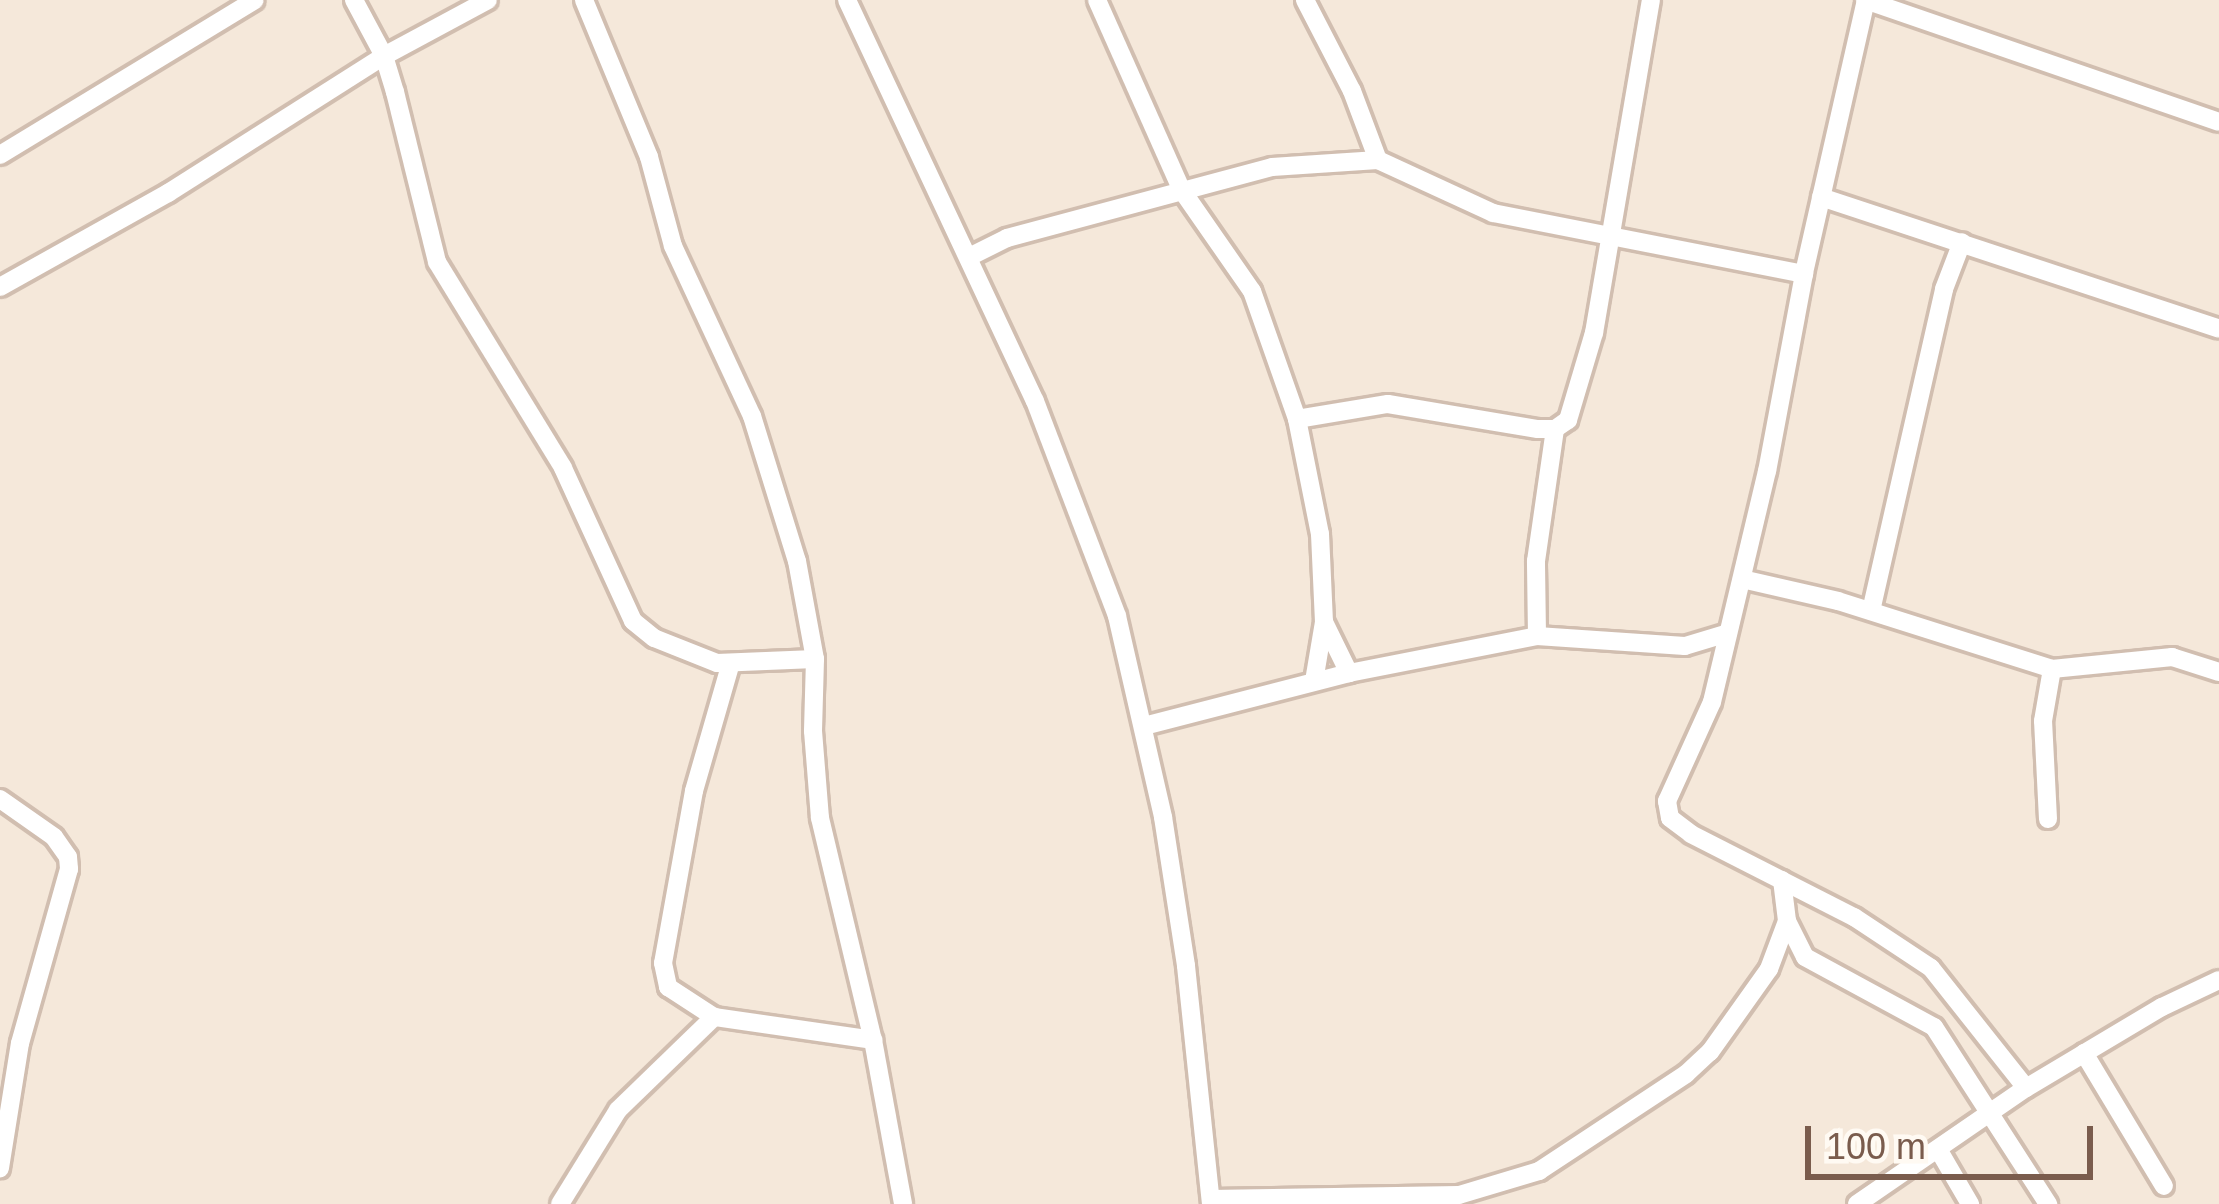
<!DOCTYPE html>
<html>
<head>
<meta charset="utf-8">
<style>
	body { margin:0 }
	#map { position:relative; width:2219px; height:1204px; overflow:hidden; background:#fdf6ec; font-family:Helvetica,sans-serif }
	div>[style] { position:absolute }
	[style*='--x'] { left:calc(var(--x)*1px); top:calc(var(--y)*1px); width:calc(var(--w)*1px); rotate:calc(var(--a)*1deg) }
	.residential>* { inset:0; background:#f5e8da; transform-origin:0 0 }
	.roads { filter:drop-shadow(3px 0 #d1beb0) drop-shadow(-3px 0 #d1beb0) drop-shadow(0 3px #d1beb0) drop-shadow(0 -3px #d1beb0) }
	.minor>* { height:18px; margin:-9px; padding:0 9px; transform-origin:9px; border-radius:9px; background:#fff }
	span { translate:-50% -50%; white-space:nowrap; text-align:center; line-height:1.15; -webkit-text-stroke:9px #fffaf3; paint-order:stroke }
	.scale { position:absolute; left:1805px; top:1126px; width:288px; height:54px; box-sizing:border-box; border:6px solid #7a5c4d; border-top:0; padding-left:15px; font-size:36px; line-height:42px; white-space:nowrap; color:#7a5c4d; -webkit-text-stroke:9px #fffaf3; paint-order:stroke }
</style>
</head>
<body>
<div id="map">
	<div class="residential">
		<div style="left:0;top:0;width:2219px;height:1204px"></div>
	</div>
	<div class="roads">
		<div class="minor">
			<div style="--x:354;--y:0;--w:64;--a:61.8"></div>
			<div style="--x:384;--y:56;--w:38;--a:73"></div>
			<div style="--x:395;--y:92;--w:175;--a:76.1"></div>
			<div style="--x:437;--y:262;--w:241;--a:58.5"></div>
			<div style="--x:563;--y:468;--w:168;--a:65.4"></div>
			<div style="--x:633;--y:621;--w:27;--a:39"></div>
			<div style="--x:654;--y:638;--w:68;--a:21.6"></div>
			<div style="--x:717;--y:663;--w:98;--a:-2.3"></div>
			<div style="--x:584;--y:0;--w:170;--a:67.5"></div>
			<div style="--x:649;--y:157;--w:92;--a:74.9"></div>
			<div style="--x:673;--y:246;--w:187;--a:65.1"></div>
			<div style="--x:752;--y:416;--w:152;--a:72.8"></div>
			<div style="--x:797;--y:561;--w:100;--a:79.6"></div>
			<div style="--x:815;--y:659;--w:72;--a:91.6"></div>
			<div style="--x:813;--y:731;--w:87;--a:85.4"></div>
			<div style="--x:820;--y:818;--w:228;--a:76.6"></div>
			<div style="--x:873;--y:1040;--w:167;--a:79.6"></div>
			<div style="--x:847;--y:0;--w:443;--a:64.9"></div>
			<div style="--x:1035;--y:401;--w:230;--a:69.1"></div>
			<div style="--x:1117;--y:616;--w:206;--a:77.1"></div>
			<div style="--x:1163;--y:817;--w:151;--a:81.2"></div>
			<div style="--x:1186;--y:966;--w:239;--a:84"></div>
			<div style="--x:1097;--y:0;--w:207;--a:66"></div>
			<div style="--x:1181;--y:189;--w:124;--a:55.2"></div>
			<div style="--x:1252;--y:291;--w:136;--a:70.6"></div>
			<div style="--x:1297;--y:419;--w:117;--a:78.7"></div>
			<div style="--x:1320;--y:534;--w:88;--a:87.4"></div>
			<div style="--x:1324;--y:622;--w:60;--a:99.6"></div>
			<div style="--x:1305;--y:0;--w:102;--a:62.7"></div>
			<div style="--x:1352;--y:91;--w:74;--a:69.4"></div>
			<div style="--x:1865;--y:0;--w:374;--a:19"></div>
			<div style="--x:1866;--y:0;--w:281;--a:102.8"></div>
			<div style="--x:1804;--y:274;--w:200;--a:100.6"></div>
			<div style="--x:1767;--y:471;--w:237;--a:103.4"></div>
			<div style="--x:1712;--y:702;--w:109;--a:114.4"></div>
			<div style="--x:1667;--y:801;--w:17;--a:80"></div>
			<div style="--x:1670;--y:818;--w:26;--a:37"></div>
			<div style="--x:1691;--y:834;--w:183;--a:27"></div>
			<div style="--x:1854;--y:917;--w:92;--a:33.5"></div>
			<div style="--x:1931;--y:968;--w:153;--a:51.6"></div>
			<div style="--x:0;--y:155;--w:298;--a:-31.3"></div>
			<div style="--x:1821;--y:197;--w:419;--a:18.3"></div>
			<div style="--x:969;--y:257;--w:42;--a:-26.6"></div>
			<div style="--x:1007;--y:238;--w:274;--a:-15"></div>
			<div style="--x:1272;--y:167;--w:106;--a:-3.8"></div>
			<div style="--x:1378;--y:160;--w:127;--a:24.7"></div>
			<div style="--x:1493;--y:213;--w:317;--a:11.1"></div>
			<div style="--x:0;--y:287;--w:193;--a:-29.2"></div>
			<div style="--x:168;--y:193;--w:256;--a:-32.4"></div>
			<div style="--x:384;--y:56;--w:118;--a:-28.3"></div>
			<div style="--x:1297;--y:419;--w:92;--a:-9.4"></div>
			<div style="--x:1388;--y:404;--w:152;--a:9.5"></div>
			<div style="--x:1538;--y:429;--w:17;--a:0"></div>
			<div style="--x:1555;--y:429;--w:16;--a:-35"></div>
			<div style="--x:1568;--y:420;--w:91;--a:-73.4"></div>
			<div style="--x:1594;--y:333;--w:338;--a:-80.3"></div>
			<div style="--x:1742;--y:579;--w:98;--a:12.9"></div>
			<div style="--x:1838;--y:601;--w:225;--a:17.6"></div>
			<div style="--x:2052;--y:669;--w:121;--a:-5.7"></div>
			<div style="--x:2172;--y:657;--w:49;--a:17.7"></div>
			<div style="--x:1871;--y:611;--w:330;--a:-77.2"></div>
			<div style="--x:1944;--y:289;--w:50;--a:-69"></div>
			<div style="--x:1324;--y:622;--w:57;--a:63.9"></div>
			<div style="--x:1537;--y:636;--w:75;--a:-90.8"></div>
			<div style="--x:1536;--y:561;--w:133;--a:-81.8"></div>
			<div style="--x:730;--y:666;--w:130;--a:106.1"></div>
			<div style="--x:694;--y:791;--w:175;--a:100.2"></div>
			<div style="--x:663;--y:963;--w:25;--a:78"></div>
			<div style="--x:668;--y:987;--w:55;--a:33.1"></div>
			<div style="--x:714;--y:1017;--w:161;--a:8.2"></div>
			<div style="--x:1144;--y:726;--w:212;--a:-14.5"></div>
			<div style="--x:1349;--y:673;--w:192;--a:-11.1"></div>
			<div style="--x:1537;--y:636;--w:148;--a:3.9"></div>
			<div style="--x:1685;--y:646;--w:45;--a:-16.8"></div>
			<div style="--x:0;--y:799;--w:66;--a:35.1"></div>
			<div style="--x:54;--y:837;--w:24;--a:55"></div>
			<div style="--x:68;--y:857;--w:12;--a:85"></div>
			<div style="--x:69;--y:869;--w:181;--a:105.7"></div>
			<div style="--x:20;--y:1043;--w:127;--a:99.1"></div>
			<div style="--x:2048;--y:819;--w:98;--a:-92.9"></div>
			<div style="--x:2043;--y:721;--w:53;--a:-80.2"></div>
			<div style="--x:1782;--y:880;--w:41;--a:83"></div>
			<div style="--x:1787;--y:921;--w:40;--a:63.4"></div>
			<div style="--x:1805;--y:957;--w:147;--a:28.5"></div>
			<div style="--x:1934;--y:1027;--w:211;--a:57.2"></div>
			<div style="--x:2084;--y:1053;--w:155;--a:59"></div>
			<div style="--x:1938;--y:1149;--w:64;--a:59.8"></div>
			<div style="--x:1211;--y:1199;--w:248;--a:-0.9"></div>
			<div style="--x:1459;--y:1195;--w:84;--a:-16.7"></div>
			<div style="--x:1539;--y:1171;--w:176;--a:-33.4"></div>
			<div style="--x:1686;--y:1074;--w:33;--a:-43"></div>
			<div style="--x:1710;--y:1052;--w:102;--a:-54.6"></div>
			<div style="--x:1769;--y:969;--w:51;--a:-69.4"></div>
			<div style="--x:560;--y:1204;--w:110;--a:-58.3"></div>
			<div style="--x:618;--y:1110;--w:134;--a:-44.1"></div>
			<div style="--x:1857;--y:1204;--w:205;--a:-34.5"></div>
			<div style="--x:2026;--y:1088;--w:158;--a:-30.8"></div>
			<div style="--x:2162;--y:1007;--w:63;--a:-25.3"></div>
		</div>
	</div>
	<div class="scale">100 m</div>
</div>
</body>
</html>
